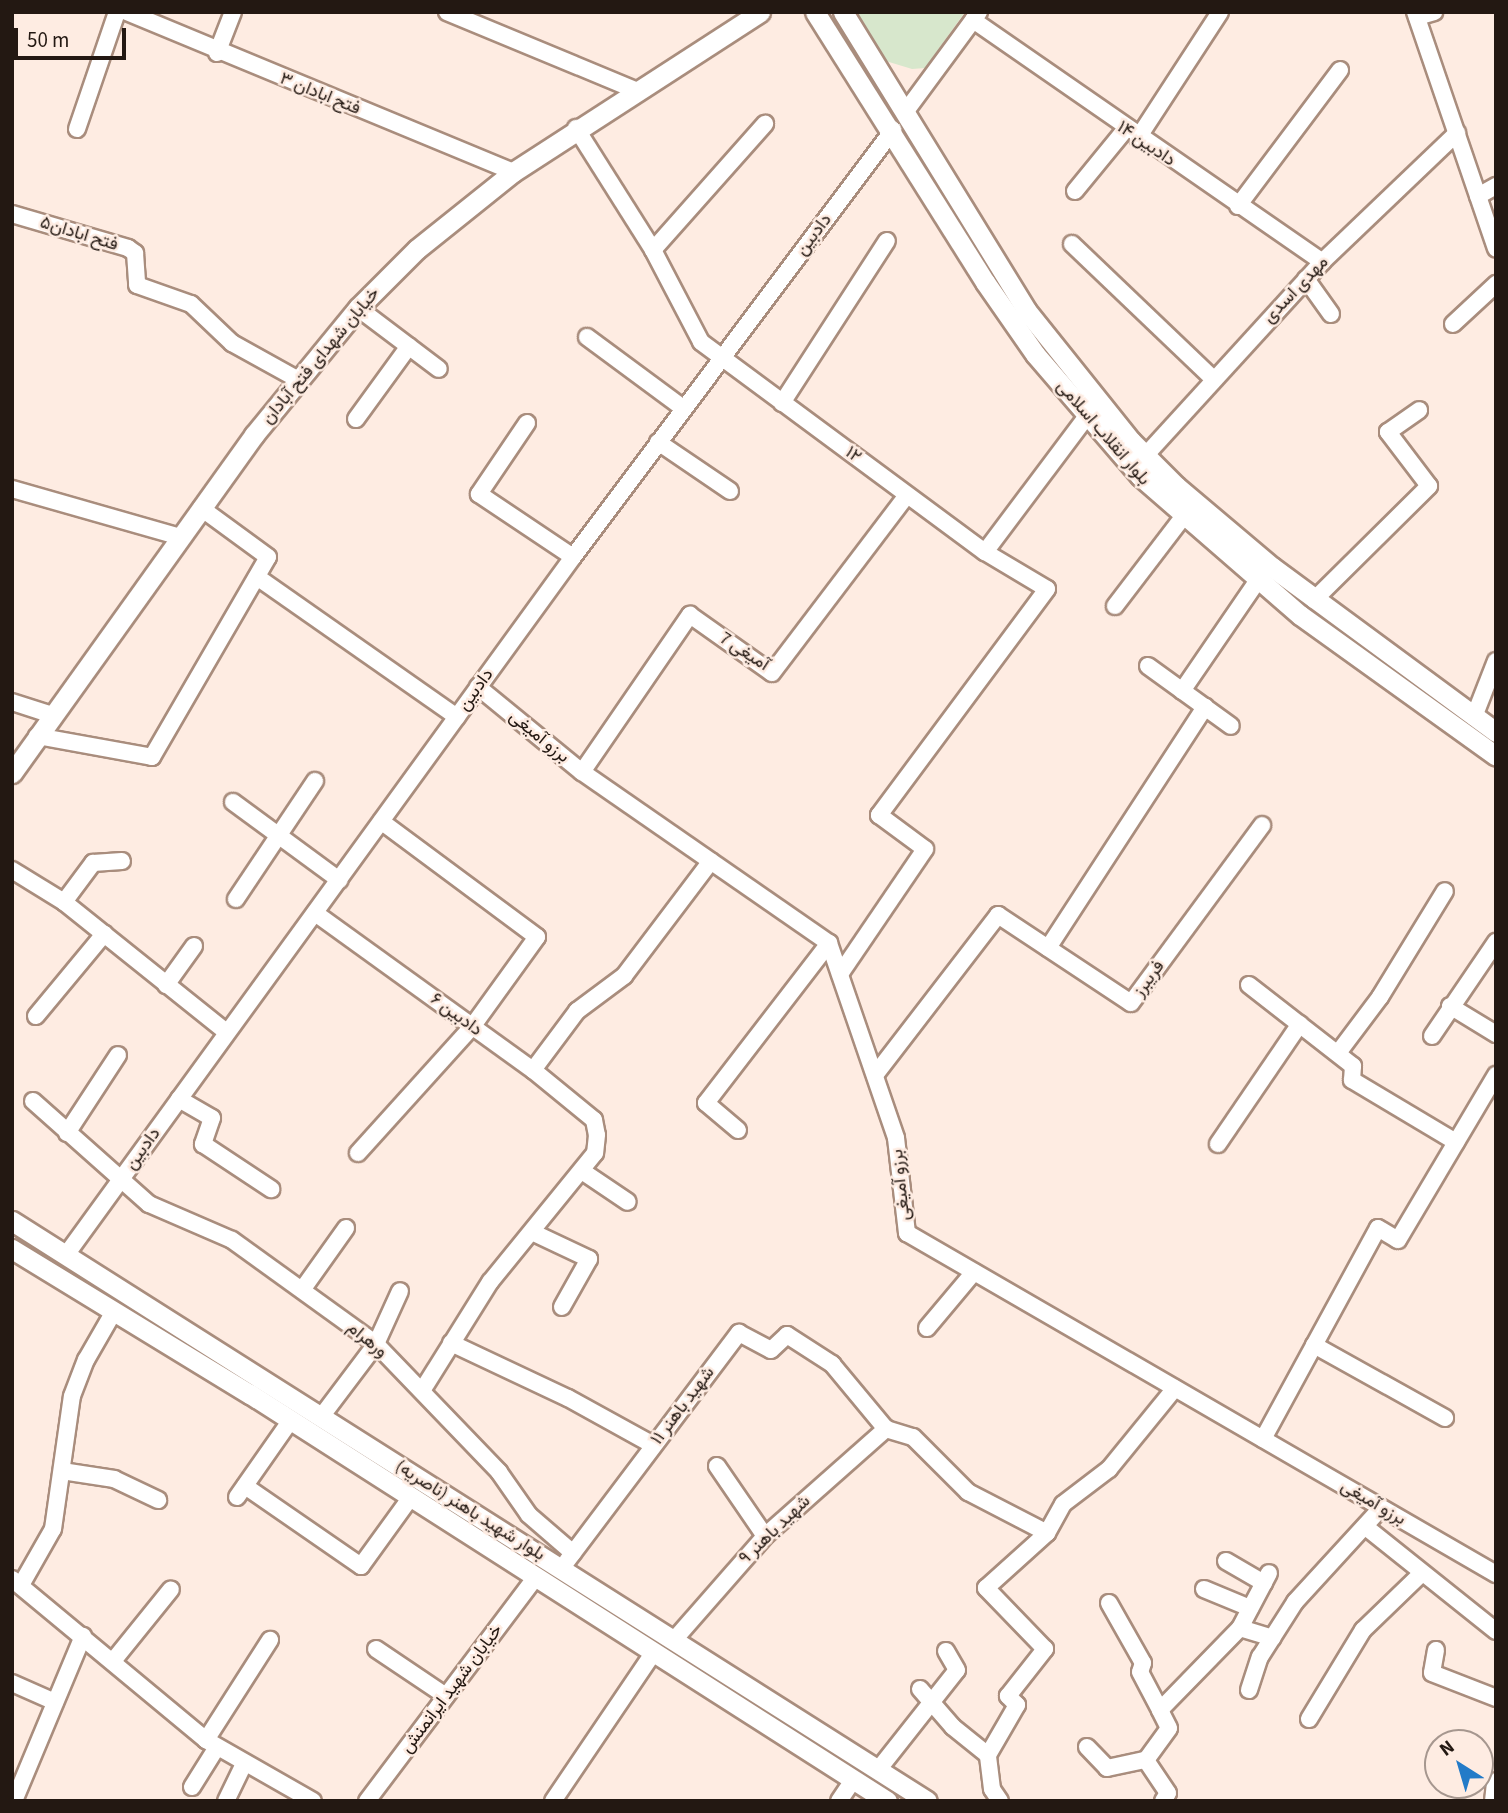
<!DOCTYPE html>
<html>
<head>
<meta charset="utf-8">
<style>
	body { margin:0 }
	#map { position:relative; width:1508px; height:1813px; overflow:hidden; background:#feece2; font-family:"Source Sans 3",Vazirmatn,sans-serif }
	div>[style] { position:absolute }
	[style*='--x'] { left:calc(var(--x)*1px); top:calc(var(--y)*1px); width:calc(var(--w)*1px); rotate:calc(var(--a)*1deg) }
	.green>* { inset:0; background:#d7e7cc }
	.roads { filter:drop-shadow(2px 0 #a98d7d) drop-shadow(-2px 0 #a98d7d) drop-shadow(0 2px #a98d7d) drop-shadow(0 -2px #a98d7d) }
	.minor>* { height:16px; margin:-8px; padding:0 8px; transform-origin:8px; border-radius:8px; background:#fff }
	.major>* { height:19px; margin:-9.5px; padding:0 9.5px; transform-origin:9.5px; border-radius:9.5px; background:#fff }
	span { translate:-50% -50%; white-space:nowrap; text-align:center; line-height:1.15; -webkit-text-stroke:5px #feece2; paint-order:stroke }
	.street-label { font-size:18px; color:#231812 }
	.frame { position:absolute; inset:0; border:14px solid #231812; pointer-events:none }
	.north { position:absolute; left:1424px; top:1729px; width:70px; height:70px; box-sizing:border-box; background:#feece2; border:2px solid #a6978f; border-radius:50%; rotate:323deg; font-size:19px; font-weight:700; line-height:28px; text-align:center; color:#231812 }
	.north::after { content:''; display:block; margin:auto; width:24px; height:32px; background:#237bc8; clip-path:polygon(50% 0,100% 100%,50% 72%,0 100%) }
	.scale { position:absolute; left:14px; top:28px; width:112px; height:32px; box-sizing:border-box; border:4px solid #231812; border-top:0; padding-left:9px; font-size:21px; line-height:24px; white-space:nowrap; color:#231812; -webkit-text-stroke:5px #feece2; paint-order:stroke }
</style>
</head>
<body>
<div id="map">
	<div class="green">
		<div style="clip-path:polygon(847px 12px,965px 12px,925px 68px,912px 69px,876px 58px)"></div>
	</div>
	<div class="roads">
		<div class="minor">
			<div style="--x:127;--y:12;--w:418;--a:22.5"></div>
			<div style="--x:447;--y:12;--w:204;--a:22.5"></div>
			<div style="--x:1415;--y:12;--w:250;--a:71.1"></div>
			<div style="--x:1417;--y:17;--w:18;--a:-16"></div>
			<div style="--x:973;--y:20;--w:425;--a:34.7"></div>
			<div style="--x:217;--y:53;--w:44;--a:-68.7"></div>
			<div style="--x:906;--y:111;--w:123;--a:-53.6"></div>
			<div style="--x:576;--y:128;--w:144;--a:57.7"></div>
			<div style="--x:653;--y:250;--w:104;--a:62.4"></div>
			<div style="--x:701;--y:342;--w:353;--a:36.5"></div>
			<div style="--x:985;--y:552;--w:72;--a:30.8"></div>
			<div style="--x:1047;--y:589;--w:282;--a:126.6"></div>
			<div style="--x:879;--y:815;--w:57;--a:36.5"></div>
			<div style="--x:925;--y:849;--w:151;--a:124.2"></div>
			<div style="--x:77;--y:129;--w:124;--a:-71.1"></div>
			<div style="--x:1138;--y:138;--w:150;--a:-56.9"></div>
			<div style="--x:1075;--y:191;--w:79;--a:-50.7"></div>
			<div style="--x:1478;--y:196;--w:21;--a:-29"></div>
			<div style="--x:1238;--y:206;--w:170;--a:-53.1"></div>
			<div style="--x:12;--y:214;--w:121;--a:16.3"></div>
			<div style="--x:128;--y:248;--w:9;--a:36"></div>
			<div style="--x:135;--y:253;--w:32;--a:86"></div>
			<div style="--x:137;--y:285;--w:57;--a:19.4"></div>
			<div style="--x:191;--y:304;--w:57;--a:43.6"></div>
			<div style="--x:232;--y:343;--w:74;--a:29"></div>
			<div style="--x:1072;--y:244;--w:194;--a:43.7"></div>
			<div style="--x:653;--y:250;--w:169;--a:-48.4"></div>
			<div style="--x:1306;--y:279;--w:43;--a:54.5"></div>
			<div style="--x:358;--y:308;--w:101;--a:37"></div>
			<div style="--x:1453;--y:324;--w:59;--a:-42.9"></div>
			<div style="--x:587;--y:337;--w:119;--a:36.5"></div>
			<div style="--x:782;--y:403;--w:193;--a:-57.1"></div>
			<div style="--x:356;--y:419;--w:90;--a:-54"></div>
			<div style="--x:527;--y:423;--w:86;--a:124.1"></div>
			<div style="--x:479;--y:494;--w:113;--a:33.8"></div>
			<div style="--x:658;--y:442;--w:87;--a:34.2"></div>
			<div style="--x:1145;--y:456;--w:263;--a:-47.6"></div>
			<div style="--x:1322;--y:262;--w:187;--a:-43.7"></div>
			<div style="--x:12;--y:489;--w:175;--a:15.9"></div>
			<div style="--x:985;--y:552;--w:170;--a:-53.1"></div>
			<div style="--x:257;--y:577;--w:244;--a:35"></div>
			<div style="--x:1314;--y:600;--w:162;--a:-44.7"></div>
			<div style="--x:1429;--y:486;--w:68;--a:-127.2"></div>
			<div style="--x:1388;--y:432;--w:38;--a:-35"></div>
			<div style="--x:1115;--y:606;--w:112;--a:-52.6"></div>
			<div style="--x:1148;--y:666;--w:102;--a:35.9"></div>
			<div style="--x:478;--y:687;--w:134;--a:39.3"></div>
			<div style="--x:582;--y:772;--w:300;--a:34.7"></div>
			<div style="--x:829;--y:943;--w:206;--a:71"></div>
			<div style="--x:896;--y:1138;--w:96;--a:83.4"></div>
			<div style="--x:907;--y:1233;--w:681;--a:30.07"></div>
			<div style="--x:1182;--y:691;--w:135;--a:-55.6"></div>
			<div style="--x:12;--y:702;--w:42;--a:18"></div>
			<div style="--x:1474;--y:717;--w:60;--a:-68.6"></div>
			<div style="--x:37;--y:736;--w:117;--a:10.3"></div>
			<div style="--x:152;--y:757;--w:231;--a:-59.9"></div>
			<div style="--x:268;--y:557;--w:83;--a:-143.8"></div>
			<div style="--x:582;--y:772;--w:191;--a:-55.5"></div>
			<div style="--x:690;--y:615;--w:100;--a:35.3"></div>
			<div style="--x:772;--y:673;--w:223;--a:-52.8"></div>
			<div style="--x:233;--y:802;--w:132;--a:36.3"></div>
			<div style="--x:12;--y:870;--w:61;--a:31.6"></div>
			<div style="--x:64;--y:902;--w:208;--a:38.7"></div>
			<div style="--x:236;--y:899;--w:142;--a:-56.2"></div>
			<div style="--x:64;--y:902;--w:49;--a:-53.4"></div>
			<div style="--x:93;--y:863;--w:29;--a:-4"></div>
			<div style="--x:315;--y:913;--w:269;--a:35.8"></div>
			<div style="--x:533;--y:1070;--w:79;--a:39.3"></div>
			<div style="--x:594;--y:1120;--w:15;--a:79"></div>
			<div style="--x:597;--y:1135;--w:18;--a:96"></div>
			<div style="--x:595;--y:1153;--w:166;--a:129.1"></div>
			<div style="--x:490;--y:1282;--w:128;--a:122"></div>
			<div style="--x:1048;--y:948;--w:288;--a:-56.9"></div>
			<div style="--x:166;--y:985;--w:48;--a:-54.3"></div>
			<div style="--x:1249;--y:985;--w:132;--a:37.9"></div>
			<div style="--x:1353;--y:1066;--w:14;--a:94"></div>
			<div style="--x:1352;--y:1080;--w:121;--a:30.8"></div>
			<div style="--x:1450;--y:1006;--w:54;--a:31.3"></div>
			<div style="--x:36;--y:1016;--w:107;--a:-50.3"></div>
			<div style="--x:1432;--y:1036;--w:114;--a:-55.8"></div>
			<div style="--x:1338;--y:1053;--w:70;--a:-53.1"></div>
			<div style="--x:1380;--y:997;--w:124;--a:-58.5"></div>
			<div style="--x:533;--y:1070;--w:74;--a:-53.3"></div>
			<div style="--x:577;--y:1011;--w:59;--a:-36.7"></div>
			<div style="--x:624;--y:976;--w:144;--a:-52.9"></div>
			<div style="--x:875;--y:1075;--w:202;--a:-52.4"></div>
			<div style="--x:998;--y:915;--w:159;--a:33.5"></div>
			<div style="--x:1131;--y:1003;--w:221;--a:-53.6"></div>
			<div style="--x:179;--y:1099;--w:38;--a:30"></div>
			<div style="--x:212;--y:1118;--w:28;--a:109"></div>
			<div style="--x:203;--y:1144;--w:82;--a:33.5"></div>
			<div style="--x:33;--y:1101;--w:155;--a:41.6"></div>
			<div style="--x:149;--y:1204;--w:90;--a:23.4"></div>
			<div style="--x:232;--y:1240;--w:178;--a:35.8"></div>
			<div style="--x:376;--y:1344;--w:178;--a:46.1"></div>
			<div style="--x:499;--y:1472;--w:52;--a:55.1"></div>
			<div style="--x:529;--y:1515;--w:58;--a:40.8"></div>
			<div style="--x:738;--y:1130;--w:42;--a:-139.8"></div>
			<div style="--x:706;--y:1103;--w:202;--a:-52.4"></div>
			<div style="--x:67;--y:1133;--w:93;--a:-56.8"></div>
			<div style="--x:1218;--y:1144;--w:145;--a:-55.7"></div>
			<div style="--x:358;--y:1153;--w:170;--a:-47.9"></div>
			<div style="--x:472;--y:1027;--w:111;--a:-54.2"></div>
			<div style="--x:537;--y:937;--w:194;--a:-143.4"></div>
			<div style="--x:582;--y:1171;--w:55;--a:34"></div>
			<div style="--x:534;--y:1233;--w:61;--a:25.3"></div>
			<div style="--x:589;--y:1259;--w:55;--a:119.4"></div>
			<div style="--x:66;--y:1255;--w:863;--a:-54.01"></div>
			<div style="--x:573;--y:557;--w:534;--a:-53.15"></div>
			<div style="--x:302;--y:1290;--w:76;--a:-54.6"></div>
			<div style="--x:927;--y:1328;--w:73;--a:-50"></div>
			<div style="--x:451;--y:1343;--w:129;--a:25.2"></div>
			<div style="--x:568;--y:1398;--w:97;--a:28.9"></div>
			<div style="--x:1314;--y:1345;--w:150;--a:29.1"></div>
			<div style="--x:321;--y:1417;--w:91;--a:-53"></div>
			<div style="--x:376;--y:1344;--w:58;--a:-65.6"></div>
			<div style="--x:886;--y:1429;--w:28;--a:17"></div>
			<div style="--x:913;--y:1437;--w:78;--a:45"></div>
			<div style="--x:968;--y:1492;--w:89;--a:27.4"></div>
			<div style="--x:1263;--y:1439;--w:240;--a:-61.4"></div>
			<div style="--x:1378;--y:1228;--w:23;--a:31"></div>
			<div style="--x:1398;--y:1240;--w:192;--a:-59.3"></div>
			<div style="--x:717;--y:1466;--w:85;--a:55.6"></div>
			<div style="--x:62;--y:1471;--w:53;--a:8.7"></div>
			<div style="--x:114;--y:1479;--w:49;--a:25.5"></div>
			<div style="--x:245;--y:1486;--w:141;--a:34.6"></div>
			<div style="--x:361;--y:1566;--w:85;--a:-54.1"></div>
			<div style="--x:237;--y:1497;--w:94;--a:-55"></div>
			<div style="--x:1367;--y:1528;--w:165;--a:38.6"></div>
			<div style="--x:567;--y:1561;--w:286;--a:-53"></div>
			<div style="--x:739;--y:1333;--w:36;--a:28"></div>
			<div style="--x:771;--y:1350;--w:22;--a:-43"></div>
			<div style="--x:787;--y:1335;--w:54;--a:32.8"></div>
			<div style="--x:832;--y:1364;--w:85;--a:50.3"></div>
			<div style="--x:1226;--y:1561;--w:44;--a:30.1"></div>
			<div style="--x:12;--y:1579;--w:252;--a:39.7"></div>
			<div style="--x:206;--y:1740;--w:123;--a:29.7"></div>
			<div style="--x:21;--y:1585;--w:64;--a:-60.3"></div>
			<div style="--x:53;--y:1529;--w:134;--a:-81.9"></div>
			<div style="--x:72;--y:1396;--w:39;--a:-69"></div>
			<div style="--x:86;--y:1360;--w:54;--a:-60.1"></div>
			<div style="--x:1204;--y:1589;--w:50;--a:22.4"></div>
			<div style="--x:1109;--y:1603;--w:69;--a:60.5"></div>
			<div style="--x:1143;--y:1663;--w:9;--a:108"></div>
			<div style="--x:1140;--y:1672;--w:43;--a:62.2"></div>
			<div style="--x:1240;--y:1628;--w:34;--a:17"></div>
			<div style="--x:674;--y:1640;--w:138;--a:-48.8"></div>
			<div style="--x:765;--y:1536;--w:162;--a:-41.5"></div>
			<div style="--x:376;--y:1649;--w:84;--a:33.9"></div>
			<div style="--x:1436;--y:1650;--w:23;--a:100"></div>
			<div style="--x:1432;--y:1673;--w:69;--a:21.3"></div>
			<div style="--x:113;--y:1661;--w:92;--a:-51.1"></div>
			<div style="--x:12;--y:1683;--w:47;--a:23.8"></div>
			<div style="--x:920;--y:1689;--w:50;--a:49"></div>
			<div style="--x:953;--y:1727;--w:45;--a:38.7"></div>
			<div style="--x:1249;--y:1690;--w:35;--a:-72"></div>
			<div style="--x:1260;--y:1657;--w:65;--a:-57.5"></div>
			<div style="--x:1295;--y:1602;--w:127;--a:-47.5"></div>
			<div style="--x:1309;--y:1719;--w:104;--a:-58.8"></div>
			<div style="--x:1363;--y:1630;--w:81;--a:-44"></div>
			<div style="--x:206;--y:1740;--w:119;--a:-57.4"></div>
			<div style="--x:1087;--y:1747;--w:29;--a:46"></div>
			<div style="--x:1107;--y:1768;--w:40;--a:-12"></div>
			<div style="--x:878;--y:1770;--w:127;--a:-51.7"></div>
			<div style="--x:957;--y:1670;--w:22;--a:-120"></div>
			<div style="--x:192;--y:1787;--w:47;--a:-58"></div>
			<div style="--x:14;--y:1801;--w:179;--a:-67.3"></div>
			<div style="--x:226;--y:1801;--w:41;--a:-64.1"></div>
			<div style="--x:367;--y:1801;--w:281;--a:-53"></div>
			<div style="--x:553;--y:1801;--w:180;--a:-55.9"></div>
			<div style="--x:839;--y:1801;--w:25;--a:-56"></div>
			<div style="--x:1000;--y:1801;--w:14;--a:-124"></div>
			<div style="--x:992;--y:1789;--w:34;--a:-97"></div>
			<div style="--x:988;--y:1755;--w:58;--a:-59.9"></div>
			<div style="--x:1017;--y:1705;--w:13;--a:-135"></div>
			<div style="--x:1008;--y:1696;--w:60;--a:-51.8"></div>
			<div style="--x:1045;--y:1649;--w:85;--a:-134"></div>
			<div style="--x:986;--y:1588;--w:82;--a:-42"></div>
			<div style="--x:1047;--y:1533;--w:33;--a:-61"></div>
			<div style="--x:1063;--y:1504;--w:58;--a:-37.3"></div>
			<div style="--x:1109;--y:1469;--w:104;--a:-50.8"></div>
			<div style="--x:1163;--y:1801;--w:9;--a:-58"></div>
			<div style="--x:1168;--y:1793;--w:40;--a:-124"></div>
			<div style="--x:1146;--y:1760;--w:39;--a:-54"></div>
			<div style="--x:1169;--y:1728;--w:20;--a:-117"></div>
			<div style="--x:1160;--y:1710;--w:115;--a:-45.7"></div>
			<div style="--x:1240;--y:1628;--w:62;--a:-62.2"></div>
		</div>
		<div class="major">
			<div style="--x:815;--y:12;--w:319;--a:57.8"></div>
			<div style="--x:985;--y:282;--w:88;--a:55.2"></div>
			<div style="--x:1035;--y:354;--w:161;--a:49.3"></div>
			<div style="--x:1140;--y:476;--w:212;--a:41"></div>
			<div style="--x:1300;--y:615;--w:241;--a:35.7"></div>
			<div style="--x:843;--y:12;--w:350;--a:58.4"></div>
			<div style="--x:1026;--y:310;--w:168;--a:51.3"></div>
			<div style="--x:1131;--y:441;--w:64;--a:45"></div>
			<div style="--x:1176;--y:486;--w:126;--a:40.2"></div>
			<div style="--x:1272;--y:567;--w:278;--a:36.4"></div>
			<div style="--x:12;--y:773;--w:416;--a:-54.4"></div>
			<div style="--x:254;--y:435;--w:164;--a:-50.7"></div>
			<div style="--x:358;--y:308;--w:83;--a:-45"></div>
			<div style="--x:417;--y:249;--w:123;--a:-38.7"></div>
			<div style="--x:513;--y:172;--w:294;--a:-32.9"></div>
			<div style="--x:12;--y:1221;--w:1083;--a:32.37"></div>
			<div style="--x:12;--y:1249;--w:279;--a:31.4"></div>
			<div style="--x:250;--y:1394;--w:756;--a:32.58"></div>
			<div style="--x:1494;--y:1801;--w:19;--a:-84"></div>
		</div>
	</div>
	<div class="street-label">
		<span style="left:320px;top:94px;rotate:22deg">فتح ابادان ۳</span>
		<span style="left:1146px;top:144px;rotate:34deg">دادبین ۱۴</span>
		<span style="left:79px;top:234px;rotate:17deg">فتح ابادان۵</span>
		<span style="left:814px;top:235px;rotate:-53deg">دادبین</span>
		<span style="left:1296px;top:290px;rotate:-46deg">مهدی اسدی</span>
		<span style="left:321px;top:356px;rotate:-50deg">خیابان شهدای فتح آبادان</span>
		<span style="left:1103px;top:433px;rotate:49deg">بلوار انقلاب اسلامی</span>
		<span style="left:853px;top:455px;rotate:36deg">۱۲</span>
		<span style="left:744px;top:652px;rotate:33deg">آمیغی 7</span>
		<span style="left:476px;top:690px;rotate:-54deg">دادبین</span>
		<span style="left:539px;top:737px;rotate:39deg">برزو آمیغی</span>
		<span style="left:1149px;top:979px;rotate:-54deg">فریبرز</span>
		<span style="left:456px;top:1015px;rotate:36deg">دادبین ۶</span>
		<span style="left:143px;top:1149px;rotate:-54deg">دادبین</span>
		<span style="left:901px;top:1185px;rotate:-96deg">برزو آمیغی</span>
		<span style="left:367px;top:1340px;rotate:39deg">ورهرام</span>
		<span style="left:683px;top:1406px;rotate:-53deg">شهید باهنر ۱۱</span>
		<span style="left:1373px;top:1503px;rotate:30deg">برزو آمیغی</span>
		<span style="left:470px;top:1511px;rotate:32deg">بلوار شهید باهنر (ناصریه)</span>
		<span style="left:775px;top:1530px;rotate:-44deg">شهید باهنر ۹</span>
		<span style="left:452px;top:1689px;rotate:-53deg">خیابان شهید ایرانمنش</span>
	</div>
	<div class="frame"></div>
	<div class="north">N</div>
	<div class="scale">50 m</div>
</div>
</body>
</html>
